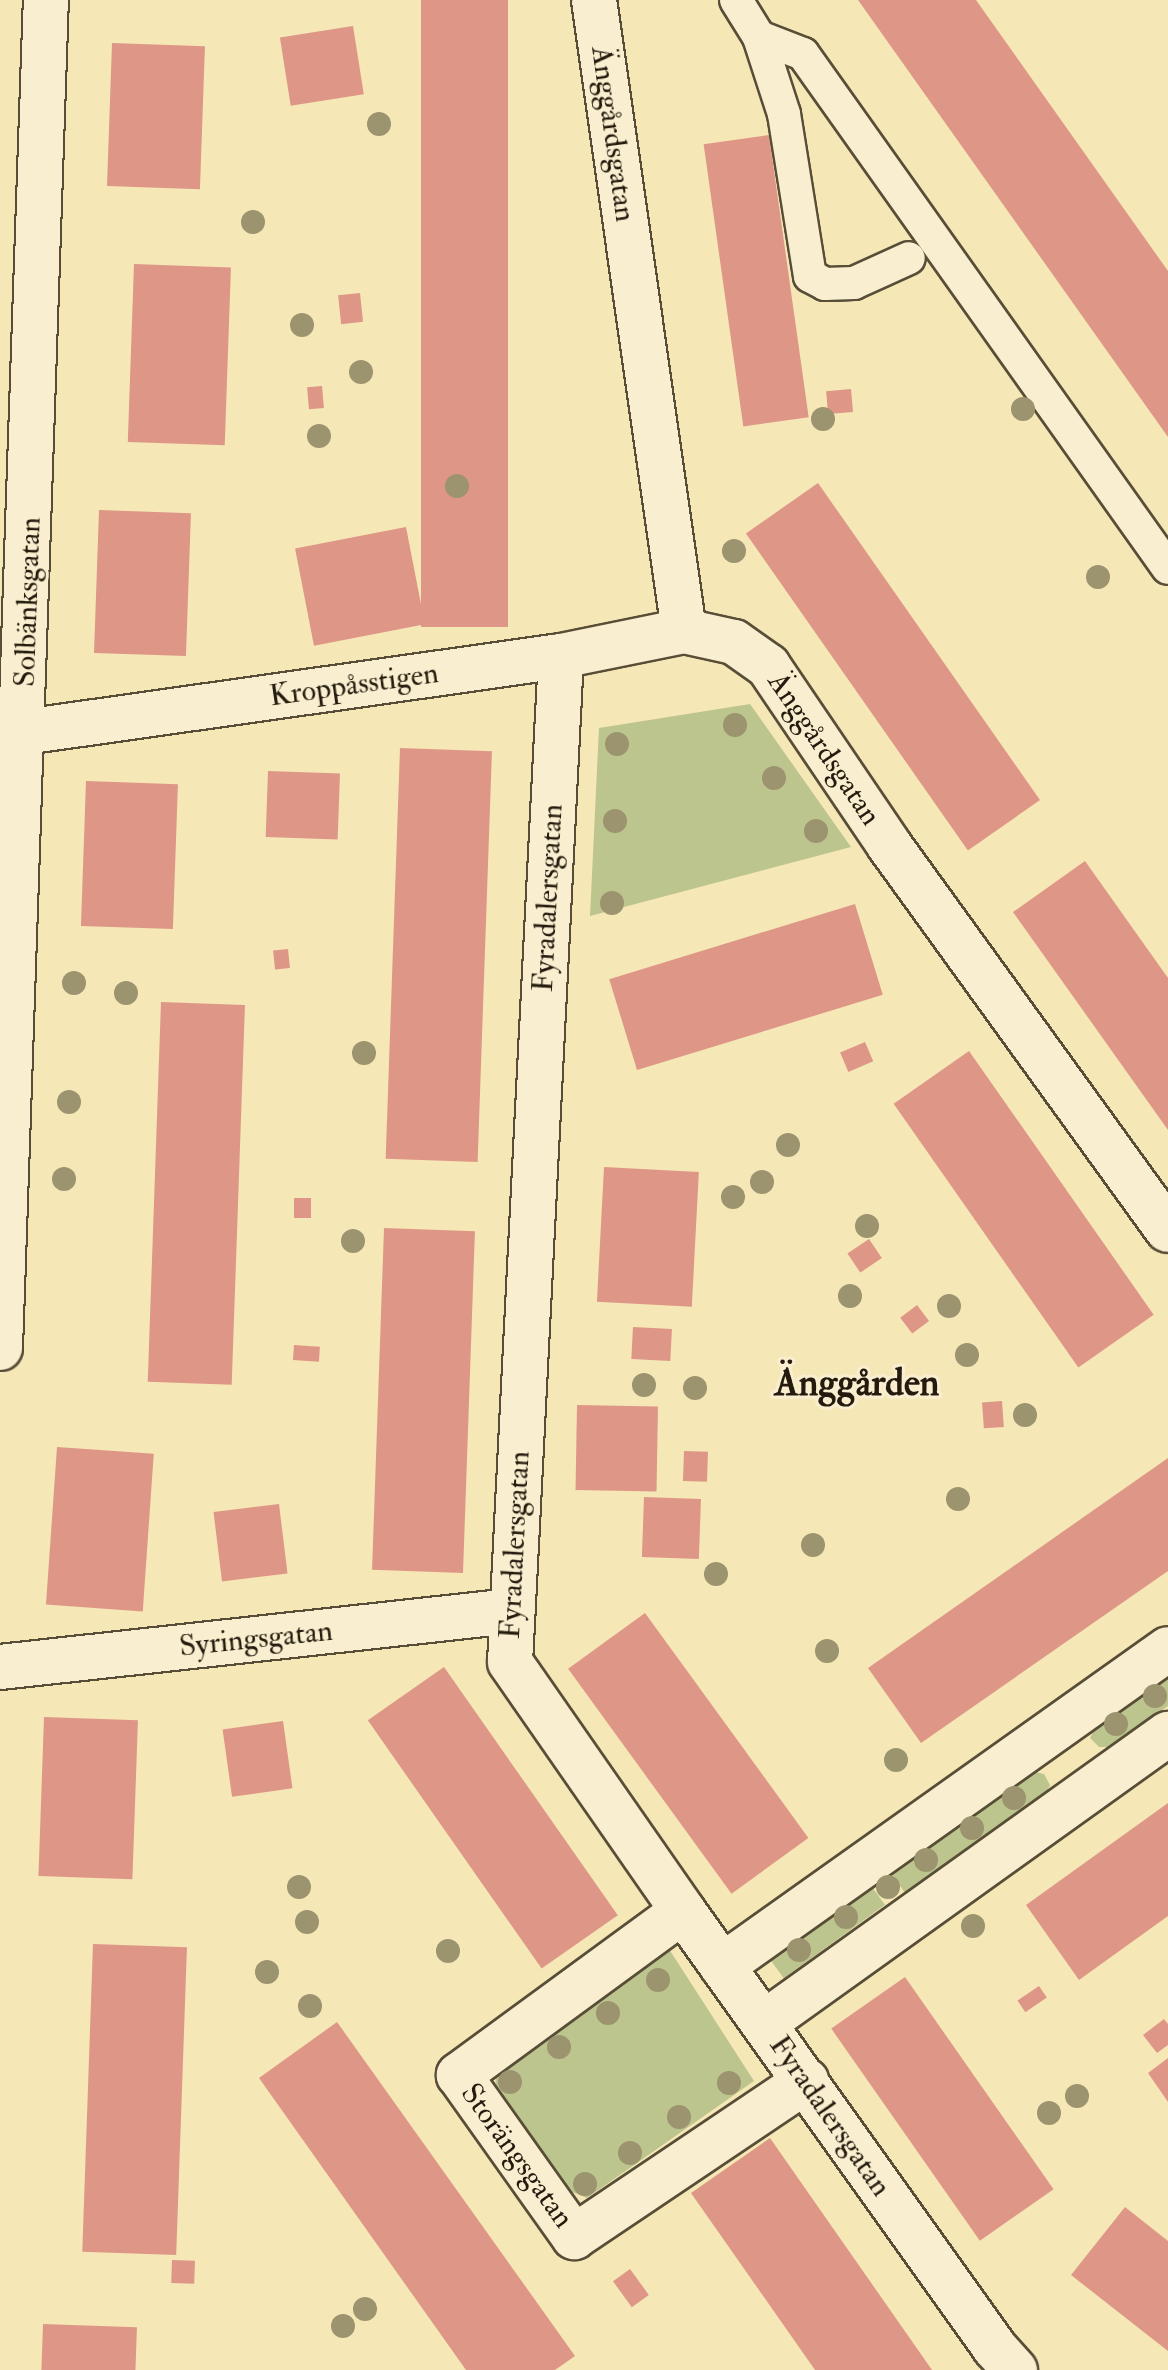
<!DOCTYPE html>
<html>
<head>
<meta charset="utf-8">
<style>
	body { margin:0 }
	#map { position:relative; width:1168px; height:2370px; overflow:hidden; background:#f6e7b7; font-family:"IM FELL Double Pica",serif }
	div>[style] { position:absolute }
	[style*='--x'] { left:calc(var(--x)*1px); top:calc(var(--y)*1px); width:calc(var(--w)*1px); rotate:calc(var(--a)*1deg) }
	.green>* { inset:0; background:#bdc58e; transform-origin:0 0 }
	.building>* { inset:0; background:#de9786; transform-origin:0 0 }
	.roads { filter:drop-shadow(2px 0 #584e38) drop-shadow(-2px 0 #584e38) drop-shadow(0 2px #584e38) drop-shadow(0 -2px #584e38) }
	.lane>* { height:32px; margin:-16px; padding:0 16px; transform-origin:16px; border-radius:16px; background:#f9efd0 }
	.street>* { height:44px; margin:-22px; padding:0 22px; transform-origin:22px; border-radius:22px; background:#f9efd0 }
	.trees>* { width:24px; height:24px; margin:-12px; border-radius:50%; background:#9c936f }
	span { translate:-50% -50%; white-space:nowrap; text-align:center; line-height:1.15; -webkit-text-stroke:6px #f9efd0; paint-order:stroke }
	.street-label { font-size:30px; color:#241b0e }
	.district-label { font-size:38px; color:#241b0e; font-weight:700 }
</style>
</head>
<body>
<div id="map">
	<div class="green">
		<div style="clip-path:polygon(750px 704px,851px 847px,590px 916px,599px 728px)"></div>
		<div style="clip-path:polygon(1168px 1678px,1168px 1706px,1110px 1747px,1099px 1747px,1090px 1738px,1093px 1732px)"></div>
		<div style="clip-path:polygon(1035px 1772px,1044px 1774px,1050px 1785px,1047px 1792px,905px 1893px,892px 1874px)"></div>
		<div style="left:872px;top:1887px;width:22px;height:125px;rotate:54deg"></div>
		<div style="clip-path:polygon(669px 1949px,754px 2081px,587px 2198px,560px 2187px,495px 2094px,496px 2075px,504px 2065px)"></div>
	</div>
	<div class="building">
		<div style="left:421px;top:0;width:87px;height:627px"></div>
		<div style="clip-path:polygon(858px 0,976px 0,1168px 271px,1168px 437px)"></div>
		<div style="left:353px;top:26px;width:69px;height:74px;rotate:81deg"></div>
		<div style="left:112px;top:43px;width:93px;height:143px;rotate:2deg"></div>
		<div style="left:769px;top:135px;width:285px;height:66px;rotate:82deg"></div>
		<div style="left:134px;top:264px;width:97px;height:178px;rotate:2deg"></div>
		<div style="left:360px;top:293px;width:29px;height:22px;rotate:84deg"></div>
		<div style="left:322px;top:386px;width:22px;height:15px;rotate:85deg"></div>
		<div style="left:851px;top:389px;width:23px;height:25px;rotate:85deg"></div>
		<div style="left:818px;top:483px;width:387px;height:88px;rotate:55deg"></div>
		<div style="left:99px;top:510px;width:92px;height:143px;rotate:2deg"></div>
		<div style="left:406px;top:527px;width:99px;height:113px;rotate:79deg"></div>
		<div style="left:400px;top:748px;width:92px;height:411px;rotate:2deg"></div>
		<div style="left:268px;top:771px;width:72px;height:66px;rotate:2deg"></div>
		<div style="left:86px;top:781px;width:92px;height:145px;rotate:2deg"></div>
		<div style="clip-path:polygon(1085px 861px,1168px 978px,1168px 1130px,1013px 912px)"></div>
		<div style="left:855px;top:904px;width:95px;height:257px;rotate:73deg"></div>
		<div style="left:288px;top:949px;width:19px;height:15px;rotate:84deg"></div>
		<div style="left:161px;top:1002px;width:84px;height:380px;rotate:2deg"></div>
		<div style="left:865px;top:1042px;width:21px;height:27px;rotate:67deg"></div>
		<div style="left:969px;top:1051px;width:322px;height:92px;rotate:55deg"></div>
		<div style="left:604px;top:1167px;width:95px;height:135px;rotate:3deg"></div>
		<div style="left:294px;top:1198px;width:17px;height:20px"></div>
		<div style="left:384px;top:1228px;width:91px;height:342px;rotate:2deg"></div>
		<div style="left:869px;top:1239px;width:23px;height:26px;rotate:56deg"></div>
		<div style="left:917px;top:1305px;width:20px;height:21px;rotate:53deg"></div>
		<div style="left:633px;top:1327px;width:39px;height:32px;rotate:3deg"></div>
		<div style="left:294px;top:1345px;width:26px;height:15px;rotate:4deg"></div>
		<div style="left:1002px;top:1401px;width:26px;height:20px;rotate:86deg"></div>
		<div style="left:577px;top:1405px;width:81px;height:85px;rotate:1deg"></div>
		<div style="left:57px;top:1447px;width:97px;height:158px;rotate:4deg"></div>
		<div style="left:684px;top:1451px;width:24px;height:30px;rotate:2deg"></div>
		<div style="clip-path:polygon(1168px 1458px,1168px 1571px,921px 1743px,868px 1668px)"></div>
		<div style="left:644px;top:1497px;width:57px;height:60px;rotate:2deg"></div>
		<div style="left:279px;top:1504px;width:70px;height:66px;rotate:83deg"></div>
		<div style="left:645px;top:1613px;width:278px;height:95px;rotate:54deg"></div>
		<div style="left:444px;top:1667px;width:303px;height:93px;rotate:55deg"></div>
		<div style="left:44px;top:1717px;width:94px;height:159px;rotate:2deg"></div>
		<div style="left:283px;top:1721px;width:68px;height:61px;rotate:82deg"></div>
		<div style="clip-path:polygon(1168px 1803px,1168px 1916px,1079px 1980px,1026px 1905px)"></div>
		<div style="left:93px;top:1944px;width:94px;height:308px;rotate:2deg"></div>
		<div style="left:905px;top:1977px;width:259px;height:90px;rotate:55deg"></div>
		<div style="left:1039px;top:1986px;width:14px;height:26px;rotate:56deg"></div>
		<div style="clip-path:polygon(1164px 2019px,1168px 2024px,1168px 2045px,1157px 2053px,1143px 2035px)"></div>
		<div style="clip-path:polygon(337px 2022px,575px 2356px,555px 2370px,466px 2370px,259px 2078px)"></div>
		<div style="clip-path:polygon(1168px 2058px,1168px 2102px,1148px 2073px)"></div>
		<div style="clip-path:polygon(770px 2138px,932px 2370px,815px 2370px,691px 2193px)"></div>
		<div style="clip-path:polygon(1125px 2207px,1168px 2241px,1168px 2351px,1071px 2275px)"></div>
		<div style="left:172px;top:2260px;width:23px;height:23px;rotate:2deg"></div>
		<div style="left:630px;top:2269px;width:32px;height:21px;rotate:54deg"></div>
		<div style="left:43px;top:2324px;width:94px;height:46px;rotate:2deg"></div>
	</div>
	<div class="roads">
		<div class="lane">
			<div style="--x:736;--y:0;--w:44;--a:58.1"></div>
			<div style="--x:759;--y:37;--w:81;--a:72"></div>
			<div style="--x:784;--y:114;--w:164;--a:80.9"></div>
			<div style="--x:810;--y:276;--w:17;--a:28"></div>
			<div style="--x:825;--y:284;--w:29;--a:-2"></div>
			<div style="--x:854;--y:283;--w:60;--a:-24.4"></div>
			<div style="--x:759;--y:37;--w:47;--a:21.1"></div>
			<div style="--x:803;--y:54;--w:630;--a:54.62"></div>
		</div>
		<div class="street">
			<div style="--x:594;--y:0;--w:637;--a:81.88"></div>
			<div style="--x:561;--y:656;--w:1007;--a:92.9"></div>
			<div style="--x:510;--y:1662;--w:303;--a:55.2"></div>
			<div style="--x:683;--y:1911;--w:537;--a:54.47"></div>
			<div style="--x:995;--y:2348;--w:30;--a:48"></div>
			<div style="--x:24;--y:732;--w:542;--a:-8.06"></div>
			<div style="--x:561;--y:656;--w:126;--a:-11.5"></div>
			<div style="--x:684;--y:631;--w:51;--a:12.4"></div>
			<div style="--x:734;--y:642;--w:42;--a:35.2"></div>
			<div style="--x:768;--y:666;--w:216;--a:55.9"></div>
			<div style="--x:889;--y:845;--w:475;--a:54.1"></div>
			<div style="--x:0;--y:1348;--w:1349;--a:-88.05"></div>
			<div style="--x:0;--y:1667;--w:514;--a:-6.25"></div>
			<div style="--x:683;--y:1911;--w:278;--a:143.8"></div>
			<div style="--x:459;--y:2075;--w:199;--a:54.6"></div>
			<div style="--x:574;--y:2237;--w:280;--a:-33.9"></div>
			<div style="--x:722;--y:1966;--w:547;--a:-35.4"></div>
			<div style="--x:764;--y:2023;--w:497;--a:-35.6"></div>
		</div>
	</div>
	<div class="trees">
		<div style="left:379px;top:124px"></div>
		<div style="left:253px;top:222px"></div>
		<div style="left:302px;top:325px"></div>
		<div style="left:361px;top:372px"></div>
		<div style="left:1023px;top:409px"></div>
		<div style="left:823px;top:419px"></div>
		<div style="left:319px;top:436px"></div>
		<div style="left:457px;top:486px"></div>
		<div style="left:734px;top:551px"></div>
		<div style="left:1098px;top:577px"></div>
		<div style="left:735px;top:725px"></div>
		<div style="left:617px;top:744px"></div>
		<div style="left:774px;top:778px"></div>
		<div style="left:615px;top:821px"></div>
		<div style="left:816px;top:831px"></div>
		<div style="left:612px;top:903px"></div>
		<div style="left:74px;top:983px"></div>
		<div style="left:126px;top:993px"></div>
		<div style="left:364px;top:1053px"></div>
		<div style="left:69px;top:1102px"></div>
		<div style="left:788px;top:1145px"></div>
		<div style="left:64px;top:1179px"></div>
		<div style="left:762px;top:1182px"></div>
		<div style="left:733px;top:1197px"></div>
		<div style="left:867px;top:1226px"></div>
		<div style="left:353px;top:1241px"></div>
		<div style="left:850px;top:1296px"></div>
		<div style="left:949px;top:1306px"></div>
		<div style="left:967px;top:1355px"></div>
		<div style="left:644px;top:1385px"></div>
		<div style="left:695px;top:1388px"></div>
		<div style="left:1025px;top:1415px"></div>
		<div style="left:958px;top:1499px"></div>
		<div style="left:813px;top:1545px"></div>
		<div style="left:716px;top:1574px"></div>
		<div style="left:827px;top:1651px"></div>
		<div style="left:1155px;top:1696px"></div>
		<div style="left:1116px;top:1724px"></div>
		<div style="left:896px;top:1760px"></div>
		<div style="left:1014px;top:1798px"></div>
		<div style="left:972px;top:1828px"></div>
		<div style="left:926px;top:1860px"></div>
		<div style="left:299px;top:1887px"></div>
		<div style="left:888px;top:1887px"></div>
		<div style="left:846px;top:1917px"></div>
		<div style="left:307px;top:1922px"></div>
		<div style="left:973px;top:1926px"></div>
		<div style="left:799px;top:1950px"></div>
		<div style="left:448px;top:1951px"></div>
		<div style="left:267px;top:1972px"></div>
		<div style="left:658px;top:1980px"></div>
		<div style="left:310px;top:2006px"></div>
		<div style="left:608px;top:2013px"></div>
		<div style="left:559px;top:2047px"></div>
		<div style="left:510px;top:2082px"></div>
		<div style="left:729px;top:2083px"></div>
		<div style="left:1077px;top:2096px"></div>
		<div style="left:1049px;top:2113px"></div>
		<div style="left:679px;top:2117px"></div>
		<div style="left:630px;top:2153px"></div>
		<div style="left:585px;top:2184px"></div>
		<div style="left:365px;top:2309px"></div>
		<div style="left:343px;top:2326px"></div>
	</div>
	<div class="street-label">
		<span style="left:613px;top:134px;rotate:82deg">Änggårdsgatan</span>
		<span style="left:28px;top:602px;rotate:-88deg">Solbänksgatan</span>
		<span style="left:354px;top:685px;rotate:-8deg">Kroppåsstigen</span>
		<span style="left:824px;top:749px;rotate:56deg">Änggårdsgatan</span>
		<span style="left:548px;top:898px;rotate:-87deg">Fyradalersgatan</span>
		<span style="left:515px;top:1545px;rotate:-87deg">Fyradalersgatan</span>
		<span style="left:256px;top:1639px;rotate:-6deg">Syringsgatan</span>
		<span style="left:830px;top:2116px;rotate:55deg">Fyradalersgatan</span>
		<span style="left:517px;top:2156px;rotate:54deg">Storängsgatan</span>
	</div>
	<div class="district-label">
		<span style="left:857px;top:1384px">Änggården</span>
	</div>
</div>
</body>
</html>
